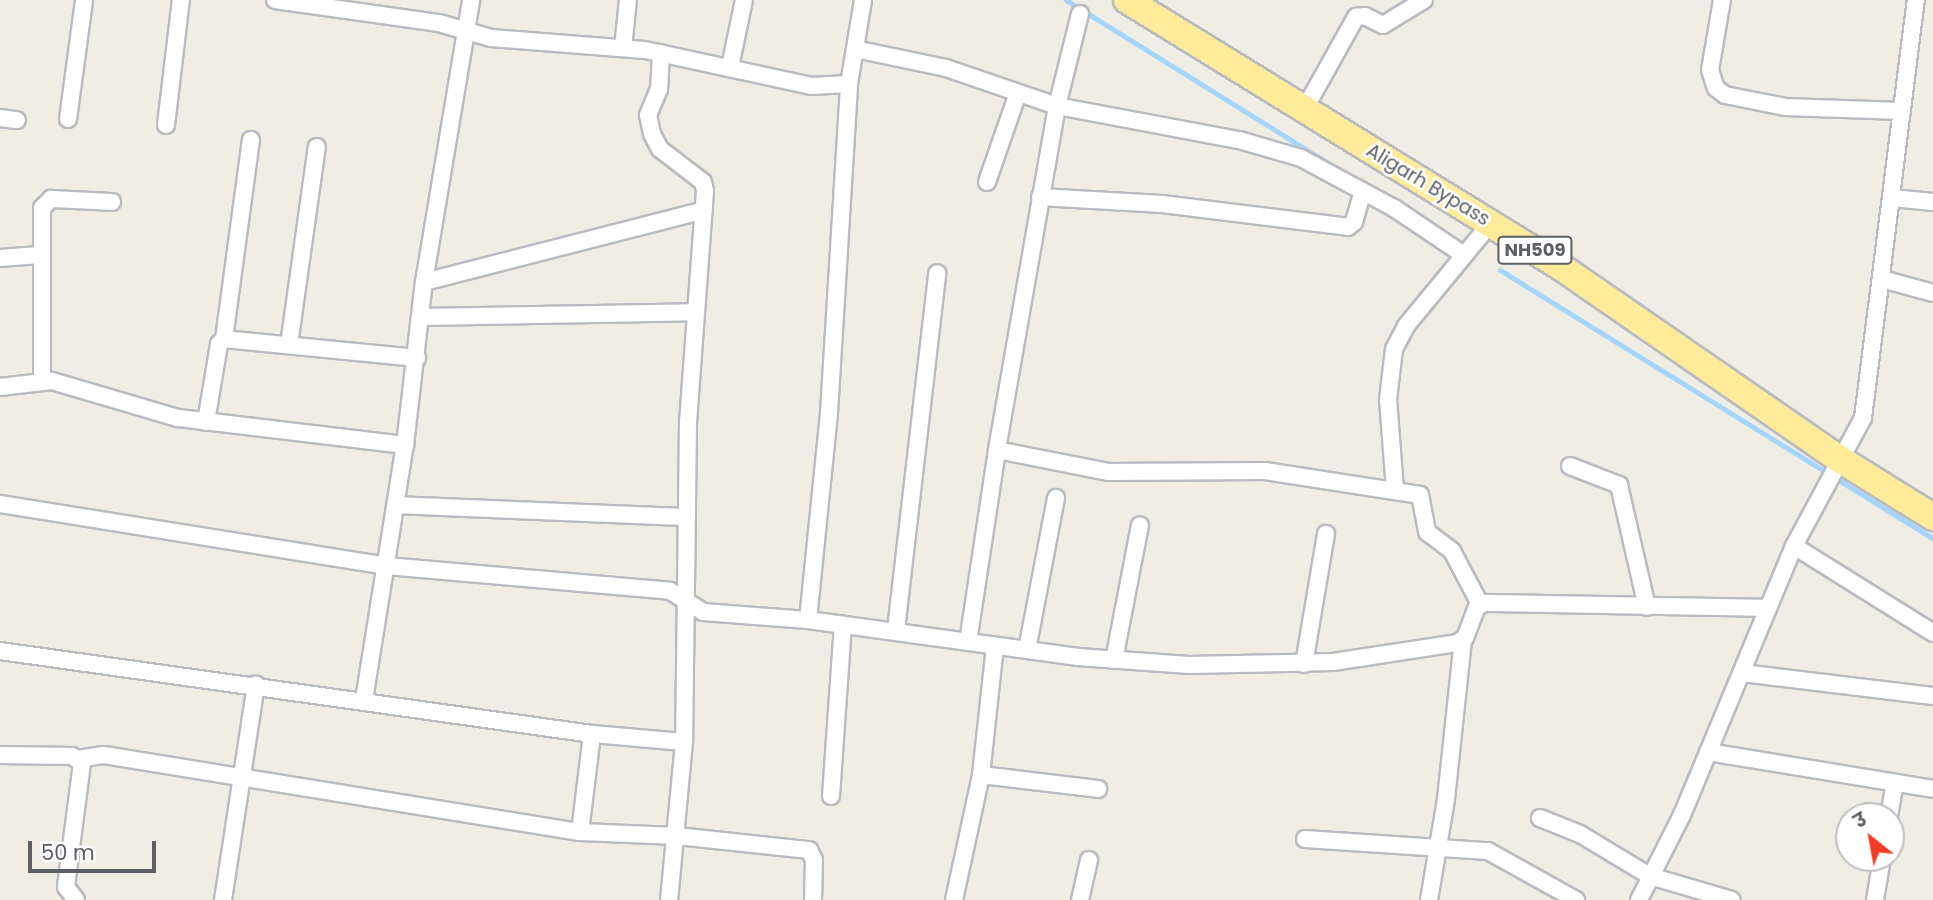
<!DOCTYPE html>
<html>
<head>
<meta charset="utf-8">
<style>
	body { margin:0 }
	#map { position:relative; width:1933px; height:900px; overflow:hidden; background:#efede4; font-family:Poppins,"Noto Sans Devanagari",sans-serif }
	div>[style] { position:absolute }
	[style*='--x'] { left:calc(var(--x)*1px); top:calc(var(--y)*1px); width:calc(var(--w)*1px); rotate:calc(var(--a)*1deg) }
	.stream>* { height:5px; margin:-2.5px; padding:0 2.5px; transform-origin:2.5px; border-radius:2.5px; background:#a4d5ff }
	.roads { filter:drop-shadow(2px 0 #b9bbc1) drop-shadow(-2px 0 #b9bbc1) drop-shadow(0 2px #b9bbc1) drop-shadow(0 -2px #b9bbc1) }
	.minor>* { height:16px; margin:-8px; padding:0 8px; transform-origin:8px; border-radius:8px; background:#fff }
	.trunk>* { height:26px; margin:-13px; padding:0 13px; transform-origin:13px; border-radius:13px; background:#ffec9a }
	span { translate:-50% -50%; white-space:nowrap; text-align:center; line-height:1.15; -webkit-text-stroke:5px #fff; paint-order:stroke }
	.shield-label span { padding:2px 5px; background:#fff; border:2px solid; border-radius:5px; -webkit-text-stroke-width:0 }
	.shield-label { font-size:18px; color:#5c6065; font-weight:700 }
	.street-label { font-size:19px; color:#5c6065 }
	.north { position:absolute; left:1835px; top:802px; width:70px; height:70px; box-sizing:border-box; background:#fff; border:2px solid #bebfc1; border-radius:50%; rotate:329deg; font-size:19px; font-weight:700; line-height:28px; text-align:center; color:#5c6065 }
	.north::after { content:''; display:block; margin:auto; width:24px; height:32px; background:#f43b25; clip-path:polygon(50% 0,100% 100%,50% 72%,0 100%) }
	.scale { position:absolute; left:28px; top:841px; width:128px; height:32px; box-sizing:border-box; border:4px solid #5c6065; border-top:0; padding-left:9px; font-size:21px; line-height:24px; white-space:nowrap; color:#5c6065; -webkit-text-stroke:5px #fff; paint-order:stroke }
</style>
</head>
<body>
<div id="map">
	<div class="stream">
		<div style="--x:1066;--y:0;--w:322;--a:31.9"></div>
		<div style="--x:1500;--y:270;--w:508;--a:31.81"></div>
	</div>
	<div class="roads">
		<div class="minor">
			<div style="--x:275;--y:0;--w:166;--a:8"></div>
			<div style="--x:439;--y:23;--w:54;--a:16.1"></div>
			<div style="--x:491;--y:38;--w:154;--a:4.5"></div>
			<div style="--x:645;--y:50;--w:170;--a:12.2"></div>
			<div style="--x:811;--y:86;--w:38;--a:-3"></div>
			<div style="--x:1722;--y:0;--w:71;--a:99.7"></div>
			<div style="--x:1710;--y:70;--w:19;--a:72"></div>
			<div style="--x:1716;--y:88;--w:11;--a:38"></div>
			<div style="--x:1725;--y:95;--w:61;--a:11.3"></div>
			<div style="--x:1785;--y:107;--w:117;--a:2"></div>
			<div style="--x:1080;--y:14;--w:95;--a:104"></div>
			<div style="--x:1057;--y:106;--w:349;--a:99.9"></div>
			<div style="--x:997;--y:450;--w:113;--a:11.2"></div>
			<div style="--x:1108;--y:472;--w:157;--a:-0.4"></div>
			<div style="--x:1265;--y:471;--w:157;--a:8.8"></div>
			<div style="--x:1420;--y:495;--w:38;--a:79"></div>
			<div style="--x:1427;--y:532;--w:31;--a:37"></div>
			<div style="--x:1452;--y:551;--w:60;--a:62.2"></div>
			<div style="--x:623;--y:48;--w:48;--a:-84.1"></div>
			<div style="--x:855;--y:49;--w:93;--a:11.8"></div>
			<div style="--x:946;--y:68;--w:117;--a:18.9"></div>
			<div style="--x:1057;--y:106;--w:185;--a:10.6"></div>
			<div style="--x:1239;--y:140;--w:65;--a:16.2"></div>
			<div style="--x:1301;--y:158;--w:106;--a:28.3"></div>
			<div style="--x:1394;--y:208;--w:84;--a:33.9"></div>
			<div style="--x:661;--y:53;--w:36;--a:93"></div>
			<div style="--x:659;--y:89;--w:28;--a:113"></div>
			<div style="--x:648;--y:115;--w:19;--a:78"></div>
			<div style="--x:652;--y:134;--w:17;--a:62"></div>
			<div style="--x:660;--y:149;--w:54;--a:37.5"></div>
			<div style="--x:703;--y:182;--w:9;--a:77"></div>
			<div style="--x:705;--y:191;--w:232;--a:94.2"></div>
			<div style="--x:688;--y:422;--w:320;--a:90.7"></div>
			<div style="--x:684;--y:742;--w:159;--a:95.4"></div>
			<div style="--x:730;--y:67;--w:68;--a:-78.2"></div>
			<div style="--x:1304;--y:110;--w:107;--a:-60.8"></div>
			<div style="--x:1356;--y:17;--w:9;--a:-6"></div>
			<div style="--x:1365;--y:16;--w:20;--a:27"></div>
			<div style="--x:1383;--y:25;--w:48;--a:-31.4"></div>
			<div style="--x:0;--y:118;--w:17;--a:7"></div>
			<div style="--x:68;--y:119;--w:120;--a:-82.3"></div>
			<div style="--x:166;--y:125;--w:126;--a:-83.2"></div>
			<div style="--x:987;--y:182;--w:94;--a:-70.8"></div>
			<div style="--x:1040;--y:197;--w:122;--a:3.3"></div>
			<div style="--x:1162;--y:204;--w:187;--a:7"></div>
			<div style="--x:1348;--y:227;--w:8;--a:-40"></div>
			<div style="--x:1354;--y:222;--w:32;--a:-74"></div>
			<div style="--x:1892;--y:198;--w:41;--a:5.6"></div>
			<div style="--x:0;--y:258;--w:40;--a:-4.3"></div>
			<div style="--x:1882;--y:279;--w:53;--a:15.4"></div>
			<div style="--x:424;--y:282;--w:289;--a:-14.4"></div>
			<div style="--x:421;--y:317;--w:275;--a:-1"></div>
			<div style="--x:224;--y:339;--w:201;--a:-82.3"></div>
			<div style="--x:289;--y:345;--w:200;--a:-82"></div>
			<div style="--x:42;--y:380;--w:172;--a:-90"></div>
			<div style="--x:42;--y:208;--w:13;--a:-45"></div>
			<div style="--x:51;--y:199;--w:61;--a:2.8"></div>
			<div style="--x:0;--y:387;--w:52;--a:-6.6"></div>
			<div style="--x:52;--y:381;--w:131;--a:16.4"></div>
			<div style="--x:178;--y:418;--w:229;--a:6.8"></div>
			<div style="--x:206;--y:422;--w:79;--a:-80.5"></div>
			<div style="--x:219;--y:344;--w:7;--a:-45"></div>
			<div style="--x:224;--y:339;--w:194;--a:5.6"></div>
			<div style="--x:1570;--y:466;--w:53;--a:21.2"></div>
			<div style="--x:1619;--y:485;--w:125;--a:77.1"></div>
			<div style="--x:1395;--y:490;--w:90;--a:-94.4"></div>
			<div style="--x:1388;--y:400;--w:51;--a:-83.3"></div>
			<div style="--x:1394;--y:349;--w:26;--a:-62"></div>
			<div style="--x:1406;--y:326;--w:134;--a:-50.5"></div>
			<div style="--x:0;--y:504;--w:392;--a:9.1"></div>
			<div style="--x:387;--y:566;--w:284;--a:5"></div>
			<div style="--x:670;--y:591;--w:39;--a:32"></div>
			<div style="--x:703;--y:612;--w:105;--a:4.4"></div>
			<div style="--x:808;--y:620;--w:273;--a:7.8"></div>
			<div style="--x:1078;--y:657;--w:111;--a:4.1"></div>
			<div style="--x:1189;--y:665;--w:144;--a:-1.2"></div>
			<div style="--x:1333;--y:662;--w:125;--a:-8.7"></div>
			<div style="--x:1457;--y:643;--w:9;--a:-32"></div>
			<div style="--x:1465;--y:638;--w:33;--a:-69"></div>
			<div style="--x:1477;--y:607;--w:9;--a:-27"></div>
			<div style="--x:1485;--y:603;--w:281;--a:1"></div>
			<div style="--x:396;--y:505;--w:291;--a:2.4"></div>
			<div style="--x:1794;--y:546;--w:164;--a:32"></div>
			<div style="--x:808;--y:620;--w:208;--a:-84.2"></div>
			<div style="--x:829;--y:413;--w:330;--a:-86.5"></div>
			<div style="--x:849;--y:84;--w:85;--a:-80.5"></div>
			<div style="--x:896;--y:630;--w:359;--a:-83.4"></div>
			<div style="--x:968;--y:642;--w:194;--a:-81.4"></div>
			<div style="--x:1027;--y:650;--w:155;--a:-79.2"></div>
			<div style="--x:0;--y:651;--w:598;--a:7.98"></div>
			<div style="--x:592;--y:734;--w:92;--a:5"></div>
			<div style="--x:1114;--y:660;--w:137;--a:-79.1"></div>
			<div style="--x:1304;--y:664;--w:132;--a:-80.4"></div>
			<div style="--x:1742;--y:673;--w:192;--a:6.9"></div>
			<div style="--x:364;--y:700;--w:258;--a:-80.9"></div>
			<div style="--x:405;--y:445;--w:164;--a:-83.4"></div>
			<div style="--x:424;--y:282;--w:286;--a:-80.5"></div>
			<div style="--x:1708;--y:752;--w:228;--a:9.3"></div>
			<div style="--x:0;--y:755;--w:72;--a:0.8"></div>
			<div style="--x:72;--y:756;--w:12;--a:35"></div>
			<div style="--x:82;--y:763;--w:125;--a:97.4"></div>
			<div style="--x:66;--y:887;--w:16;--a:52"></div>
			<div style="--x:78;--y:759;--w:26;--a:-9"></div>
			<div style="--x:104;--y:755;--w:482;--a:9.2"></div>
			<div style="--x:580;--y:832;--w:97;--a:2.4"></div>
			<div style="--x:677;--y:836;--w:133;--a:6.1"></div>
			<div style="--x:809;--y:850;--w:11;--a:63"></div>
			<div style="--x:814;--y:860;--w:40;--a:91.4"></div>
			<div style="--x:981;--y:775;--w:118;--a:6.8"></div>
			<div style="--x:831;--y:796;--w:172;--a:-86"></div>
			<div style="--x:1889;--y:816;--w:34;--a:-80"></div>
			<div style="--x:1540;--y:818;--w:43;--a:21.8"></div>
			<div style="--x:1580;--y:834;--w:82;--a:31"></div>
			<div style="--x:1650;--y:876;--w:85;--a:16.3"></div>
			<div style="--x:580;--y:832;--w:99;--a:-83"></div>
			<div style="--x:1305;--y:839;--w:183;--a:3.8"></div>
			<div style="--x:1488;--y:851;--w:101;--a:29.1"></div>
			<div style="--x:223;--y:900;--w:218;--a:-81.3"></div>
			<div style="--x:954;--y:900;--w:128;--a:-77.8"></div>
			<div style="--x:981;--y:775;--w:130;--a:-83.8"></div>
			<div style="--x:1080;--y:900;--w:41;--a:-77.3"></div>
			<div style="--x:1429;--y:900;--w:102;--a:-80.4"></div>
			<div style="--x:1446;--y:799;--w:160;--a:-83.9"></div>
			<div style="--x:1639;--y:900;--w:95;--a:-63.2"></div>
			<div style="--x:1682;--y:815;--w:291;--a:-67.4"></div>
			<div style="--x:1794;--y:546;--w:145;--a:-61.7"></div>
			<div style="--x:1863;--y:418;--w:421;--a:-82.8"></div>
			<div style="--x:1875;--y:900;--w:43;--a:-80.5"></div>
		</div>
		<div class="trunk">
			<div style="--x:1127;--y:0;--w:510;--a:31.6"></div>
			<div style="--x:1561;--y:267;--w:340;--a:34.6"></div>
			<div style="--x:1841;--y:460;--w:108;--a:31.8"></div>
		</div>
	</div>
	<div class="shield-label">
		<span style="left:1535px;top:250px">NH509</span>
	</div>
	<div class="street-label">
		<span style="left:1428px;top:185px;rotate:31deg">Aligarh Bypass</span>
	</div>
	<div class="north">उ</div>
	<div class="scale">50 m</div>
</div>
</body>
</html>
